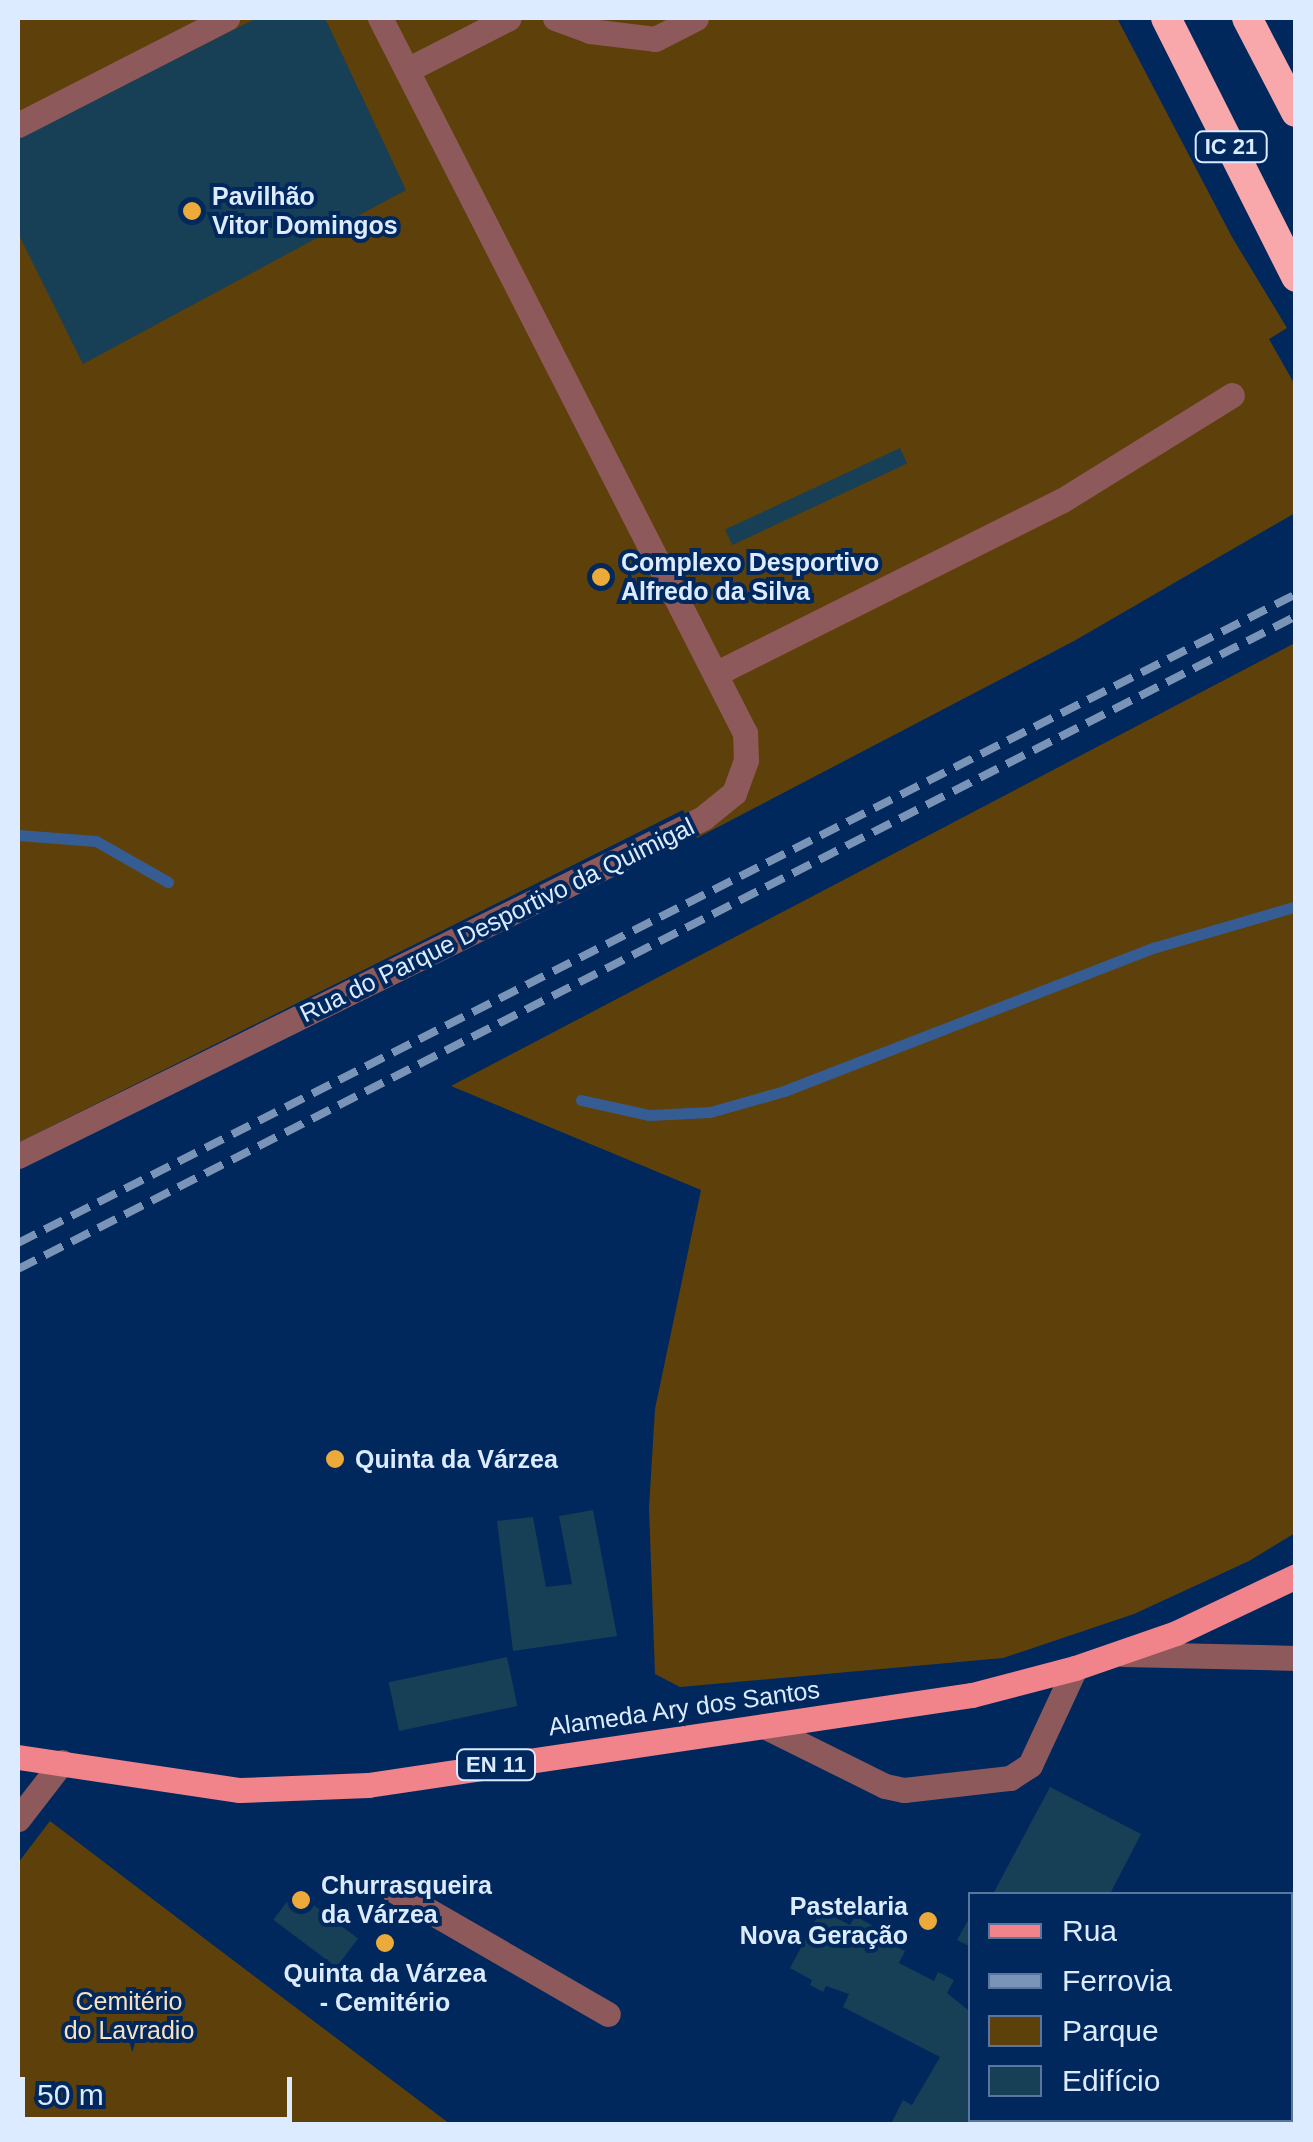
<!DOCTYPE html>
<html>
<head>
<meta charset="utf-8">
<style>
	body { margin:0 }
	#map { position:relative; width:1313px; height:2142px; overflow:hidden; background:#00285d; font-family:Helvetica,sans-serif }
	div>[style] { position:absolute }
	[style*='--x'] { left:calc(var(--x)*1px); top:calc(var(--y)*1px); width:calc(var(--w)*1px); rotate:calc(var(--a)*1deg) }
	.green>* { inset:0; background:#5e400b }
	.stream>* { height:11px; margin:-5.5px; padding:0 5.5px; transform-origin:5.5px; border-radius:5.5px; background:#365d93 }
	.building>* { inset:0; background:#173f55; transform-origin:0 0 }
	.minor>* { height:25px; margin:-12.5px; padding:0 12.5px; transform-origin:12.5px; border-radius:12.5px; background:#8e595b }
	.major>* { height:25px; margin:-12.5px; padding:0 12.5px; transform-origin:12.5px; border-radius:12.5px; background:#f1838a }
	.highway>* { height:30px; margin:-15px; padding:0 15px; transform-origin:15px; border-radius:15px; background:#f8a8ab }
	.rail>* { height:8px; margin-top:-4px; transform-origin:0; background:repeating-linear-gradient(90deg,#7994b6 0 20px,transparent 0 30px) }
	.dots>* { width:28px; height:28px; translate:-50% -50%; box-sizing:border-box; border:5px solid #00285d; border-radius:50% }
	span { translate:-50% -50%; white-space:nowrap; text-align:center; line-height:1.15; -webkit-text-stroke:8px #00285d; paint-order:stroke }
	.shield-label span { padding:2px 8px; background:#00285d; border:2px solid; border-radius:8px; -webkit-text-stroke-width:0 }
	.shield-label { font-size:22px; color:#dcebff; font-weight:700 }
	.poi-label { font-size:25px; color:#dcebff; font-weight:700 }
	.left { translate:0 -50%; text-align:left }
	.right { translate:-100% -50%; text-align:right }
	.street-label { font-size:25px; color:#dcebff }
	.park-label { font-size:25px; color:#f8e1bf }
	.frame { position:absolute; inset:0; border:20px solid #dcebff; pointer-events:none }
	.legend { position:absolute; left:968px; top:1892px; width:325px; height:230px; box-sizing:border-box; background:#00285d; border:2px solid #58769e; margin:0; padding:12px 18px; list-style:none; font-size:30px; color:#dcebff }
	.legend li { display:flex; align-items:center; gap:20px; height:50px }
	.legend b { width:50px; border:2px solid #58769e }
	.scale { position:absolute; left:20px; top:2077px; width:272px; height:45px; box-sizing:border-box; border:5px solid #dcebff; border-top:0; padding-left:12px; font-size:30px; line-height:35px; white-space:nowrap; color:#dcebff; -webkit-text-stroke:8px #00285d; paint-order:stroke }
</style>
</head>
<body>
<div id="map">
	<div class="green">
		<div style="clip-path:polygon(18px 18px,1117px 18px,1232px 237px,1287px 328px,1269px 339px,1295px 385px,1295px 513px,1074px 641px,697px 838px,683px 810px,18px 1143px)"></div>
		<div style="clip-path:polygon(1295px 643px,1295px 1533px,1249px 1561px,1134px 1614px,1003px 1658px,680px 1687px,655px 1674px,649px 1508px,655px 1409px,701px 1190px,451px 1086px)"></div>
		<div style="clip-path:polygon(50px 1821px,213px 1945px,450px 2124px,18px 2124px,18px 1863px)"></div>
	</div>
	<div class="stream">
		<div style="--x:18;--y:835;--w:78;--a:4.4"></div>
		<div style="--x:96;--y:841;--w:83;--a:29.7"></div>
		<div style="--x:581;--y:1100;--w:70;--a:12.4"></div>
		<div style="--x:649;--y:1115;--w:61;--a:-2.8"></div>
		<div style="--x:710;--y:1112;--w:77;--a:-15.8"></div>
		<div style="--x:784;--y:1091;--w:399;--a:-21.2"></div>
		<div style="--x:1156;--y:947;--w:144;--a:-16.2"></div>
	</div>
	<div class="building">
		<div style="clip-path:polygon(257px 18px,325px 18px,406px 190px,83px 364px,18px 233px,18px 139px)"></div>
		<div style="left:900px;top:448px;width:17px;height:193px;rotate:65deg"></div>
		<div style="clip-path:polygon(593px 1510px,617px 1636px,513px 1651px,497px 1521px,533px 1517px,546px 1587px,572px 1584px,559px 1516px)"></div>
		<div style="left:507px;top:1657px;width:50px;height:121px;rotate:78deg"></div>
		<div style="clip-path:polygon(1050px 1787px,1141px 1834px,1110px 1894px,993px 1894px)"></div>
		<div style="left:295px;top:1891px;width:79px;height:36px;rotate:37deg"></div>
		<div style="clip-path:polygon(821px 1910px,850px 1925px,855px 1916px,875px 1927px,871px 1934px,905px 1951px,899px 1963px,934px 1981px,938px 1972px,954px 1980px,947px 1993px,968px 2010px,971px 2004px,972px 2124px,891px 2124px,903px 2100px,912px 2105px,940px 2057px,843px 2007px,849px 1994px,826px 1986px,823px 1992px,810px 1985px,812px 1980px,790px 1968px)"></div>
		<div style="clip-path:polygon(971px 1915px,971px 1947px,957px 1940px)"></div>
		<div style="clip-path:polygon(1292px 1985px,1296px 1987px,1296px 2087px,1290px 2085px)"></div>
	</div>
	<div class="minor">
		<div style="--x:555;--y:18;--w:37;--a:20"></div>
		<div style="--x:590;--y:31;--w:65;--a:7"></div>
		<div style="--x:655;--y:39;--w:46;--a:-27.1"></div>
		<div style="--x:407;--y:70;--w:114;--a:-27"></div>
		<div style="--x:18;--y:125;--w:235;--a:-27.1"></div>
		<div style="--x:715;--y:674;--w:387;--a:-26.6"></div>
		<div style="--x:1061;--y:501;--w:201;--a:-31.8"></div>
		<div style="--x:18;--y:1156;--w:764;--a:-26.26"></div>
		<div style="--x:703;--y:818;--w:40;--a:-39"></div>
		<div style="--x:734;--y:793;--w:35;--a:-70"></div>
		<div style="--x:746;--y:760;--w:27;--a:-92"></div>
		<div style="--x:745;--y:733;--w:803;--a:-117.04"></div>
		<div style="--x:1123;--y:1654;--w:173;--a:1.3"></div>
		<div style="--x:764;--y:1726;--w:135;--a:26.4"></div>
		<div style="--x:885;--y:1786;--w:19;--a:12"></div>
		<div style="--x:904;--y:1790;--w:107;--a:-6.5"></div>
		<div style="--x:1010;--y:1778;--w:24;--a:-33"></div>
		<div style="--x:1030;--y:1765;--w:107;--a:-65.1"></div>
		<div style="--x:18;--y:1819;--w:72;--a:-52.3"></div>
		<div style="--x:393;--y:1890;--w:248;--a:30"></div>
	</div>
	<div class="major">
		<div style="--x:18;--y:1757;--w:224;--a:8.5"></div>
		<div style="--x:240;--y:1790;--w:128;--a:-2.2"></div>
		<div style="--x:368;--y:1785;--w:611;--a:-8.48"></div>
		<div style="--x:972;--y:1695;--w:106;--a:-14.7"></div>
		<div style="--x:1075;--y:1668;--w:107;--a:-19.1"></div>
		<div style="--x:1176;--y:1633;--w:133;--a:-25.4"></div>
	</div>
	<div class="highway">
		<div style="--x:1166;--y:18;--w:290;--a:63.3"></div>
		<div style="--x:1247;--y:18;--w:106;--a:62.5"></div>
	</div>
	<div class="rail">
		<div style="--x:18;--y:1243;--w:1433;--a:-26.92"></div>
		<div style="--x:18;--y:1269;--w:1435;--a:-27.06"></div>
	</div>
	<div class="dots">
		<div style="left:192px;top:211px;background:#ebaa39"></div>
		<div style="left:601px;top:577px;background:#ebaa39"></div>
		<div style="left:335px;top:1459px;background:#ebaa39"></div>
		<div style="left:301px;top:1900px;background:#ebaa39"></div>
		<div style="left:928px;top:1921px;background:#ebaa39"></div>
		<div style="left:385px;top:1943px;background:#ebaa39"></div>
	</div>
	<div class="shield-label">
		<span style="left:1231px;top:147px">IC 21</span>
		<span style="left:496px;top:1765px">EN 11</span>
	</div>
	<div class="poi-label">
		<span class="left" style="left:212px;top:211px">Pavilhão<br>Vitor Domingos</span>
		<span class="left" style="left:621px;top:577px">Complexo Desportivo<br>Alfredo da Silva</span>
		<span class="left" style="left:355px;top:1459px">Quinta da Várzea</span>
		<span class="left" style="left:321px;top:1900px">Churrasqueira<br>da Várzea</span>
		<span class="right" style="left:908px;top:1921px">Pastelaria<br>Nova Geração</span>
		<span style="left:385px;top:1988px">Quinta da Várzea<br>- Cemitério</span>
	</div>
	<div class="street-label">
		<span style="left:497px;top:920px;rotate:-26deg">Rua do Parque Desportivo da Quimigal</span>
		<span style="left:684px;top:1708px;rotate:-8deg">Alameda Ary dos Santos</span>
	</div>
	<div class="park-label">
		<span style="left:129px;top:2016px">Cemitério<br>do Lavradio</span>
	</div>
	<div class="frame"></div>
	<ul class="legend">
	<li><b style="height:12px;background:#f1838a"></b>Rua</li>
	<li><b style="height:12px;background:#7994b6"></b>Ferrovia</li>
	<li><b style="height:28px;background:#5e400b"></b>Parque</li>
	<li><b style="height:28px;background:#173f55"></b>Edifício</li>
	</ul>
	<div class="scale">50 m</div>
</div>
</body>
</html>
